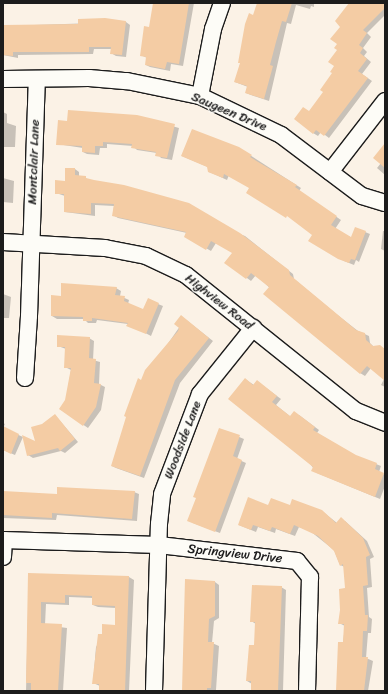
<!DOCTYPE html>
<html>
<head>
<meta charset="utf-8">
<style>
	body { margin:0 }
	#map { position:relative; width:388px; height:694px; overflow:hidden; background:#fbf2e6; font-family:Sriracha,sans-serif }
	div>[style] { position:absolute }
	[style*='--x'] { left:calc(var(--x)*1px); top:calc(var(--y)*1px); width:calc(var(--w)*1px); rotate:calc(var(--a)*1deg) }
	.shadow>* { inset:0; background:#0003 }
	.building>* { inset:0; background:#f4cca4 }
	.roads { filter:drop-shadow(1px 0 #1c1c1c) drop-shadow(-1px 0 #1c1c1c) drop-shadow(0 1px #1c1c1c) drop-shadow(0 -1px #1c1c1c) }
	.minor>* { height:16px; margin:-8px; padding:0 8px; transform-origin:8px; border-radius:8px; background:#fdfcf7 }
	span { translate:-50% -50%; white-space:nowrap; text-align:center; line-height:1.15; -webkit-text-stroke:3px #fdfcf7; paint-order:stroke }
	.street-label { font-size:13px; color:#1c1c1c }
	.frame { position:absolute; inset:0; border:4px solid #1c1c1c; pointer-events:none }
</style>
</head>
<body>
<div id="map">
	<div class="shadow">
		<div style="clip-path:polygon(163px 3px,194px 3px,183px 66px,171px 64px,170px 71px,150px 67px,146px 65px,147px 58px,141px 55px,150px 28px)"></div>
		<div style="clip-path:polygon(258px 3px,314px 3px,314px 7px,311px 6px,310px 9px,296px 5px,291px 24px,287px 23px,269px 101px,251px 95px,246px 93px,248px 87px,235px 82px)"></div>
		<div style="clip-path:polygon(350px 3px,385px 3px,385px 15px,367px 33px,371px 37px,363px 48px,367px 52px,364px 56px,371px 62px,362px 74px,372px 81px,329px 138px,321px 132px,318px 136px,313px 133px,309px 112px,325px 92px,334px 73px,341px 27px)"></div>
		<div style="clip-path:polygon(126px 22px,130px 25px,126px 57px,116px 56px,111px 53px,112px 49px,94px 49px,93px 54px,18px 55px,18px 58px,3px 55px,3px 26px)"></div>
		<div style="clip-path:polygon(3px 112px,7px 114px,7px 123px,16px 126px,15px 147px,3px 147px)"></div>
		<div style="clip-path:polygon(137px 116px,179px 128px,172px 160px,161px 158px,157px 153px,137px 150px,133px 146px,107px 144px,107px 148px,100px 148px,99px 155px,87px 154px,83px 152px,83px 148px,57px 144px,68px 122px)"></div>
		<div style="clip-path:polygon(385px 145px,385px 175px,377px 168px,381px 163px)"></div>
		<div style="clip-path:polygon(239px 148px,301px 188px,299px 191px,341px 220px,335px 229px,352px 238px,365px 232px,370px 234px,359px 262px,356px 260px,354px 265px,344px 261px,310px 241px,313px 235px,292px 218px,247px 193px,251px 188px,229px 175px,227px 180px,214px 174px,209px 172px,208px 167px,182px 156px)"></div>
		<div style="clip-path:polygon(75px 169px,79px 172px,79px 176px,245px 236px,293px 274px,294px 279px,335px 313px,358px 331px,369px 336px,370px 343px,374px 347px,385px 350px,385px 387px,381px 385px,384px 379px,371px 368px,365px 376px,360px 373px,256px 275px,251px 281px,247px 278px,234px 253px,216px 243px,211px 251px,185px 236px,187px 233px,118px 218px,113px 215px,114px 206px,95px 205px,95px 216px,65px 212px,65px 196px,56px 193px)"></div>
		<div style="clip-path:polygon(3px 178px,14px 181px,13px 203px,3px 202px,3px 213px)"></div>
		<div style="clip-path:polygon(383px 231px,385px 231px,385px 251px,381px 249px)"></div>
		<div style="clip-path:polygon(116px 288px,121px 291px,120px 296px,129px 300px,128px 304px,144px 310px,158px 304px,163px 306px,151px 336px,128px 324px,97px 320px,96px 323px,88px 323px,84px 319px,57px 319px,52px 316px,62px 297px)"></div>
		<div style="clip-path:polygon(3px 294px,11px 297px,9px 318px,3px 318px)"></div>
		<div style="clip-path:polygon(185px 319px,213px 341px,180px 383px,144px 478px,116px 468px,112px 466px,142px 381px)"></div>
		<div style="clip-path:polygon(89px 338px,94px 341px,93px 360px,100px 362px,99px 384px,105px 387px,101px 410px,88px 428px,60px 409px,66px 400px,71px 370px,65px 367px,66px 349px,58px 346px)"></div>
		<div style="clip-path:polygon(245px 379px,254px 385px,257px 381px,281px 399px,276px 405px,291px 417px,299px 415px,319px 430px,317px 433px,356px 456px,381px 466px,379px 472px,385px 475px,385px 486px,380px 499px,317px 473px)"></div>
		<div style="clip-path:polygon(55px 415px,78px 442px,65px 453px,61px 451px,33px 458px,28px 455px,36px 442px,42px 425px)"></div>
		<div style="clip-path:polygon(3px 423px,5px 424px,3px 428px,23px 437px,15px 455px,3px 450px)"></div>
		<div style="clip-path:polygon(220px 429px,244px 439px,237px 459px,246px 463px,220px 533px,193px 523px,197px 498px)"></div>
		<div style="clip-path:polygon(3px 492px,58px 495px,134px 492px,139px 494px,137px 521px,57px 515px,56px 520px,3px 518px)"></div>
		<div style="clip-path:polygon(269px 506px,322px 511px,337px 523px,345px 521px,367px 541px,374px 557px,370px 559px,372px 587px,367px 588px,369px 617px,372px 619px,371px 633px,368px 633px,366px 658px,373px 661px,368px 691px,337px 691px,345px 626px,339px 623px,346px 589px,345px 567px,340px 565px,334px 550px,310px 531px,299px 527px,295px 536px,276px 529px,275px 533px,258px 527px,256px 532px,239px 525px)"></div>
		<div style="clip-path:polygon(29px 574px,129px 577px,134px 580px,129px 691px,100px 691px,100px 686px,93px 683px,96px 647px,103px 635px,116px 626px,116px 608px,98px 607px,93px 605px,93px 598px,69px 597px,69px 605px,46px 604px,45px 625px,67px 628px,63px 691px,26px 691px)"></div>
		<div style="clip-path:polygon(215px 582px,219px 585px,219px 618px,214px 621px,212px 643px,219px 646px,216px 690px,183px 691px)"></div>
		<div style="clip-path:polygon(281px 587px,286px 590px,283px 691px,252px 691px,252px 684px,247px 681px,255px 646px,256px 624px,251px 621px)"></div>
	</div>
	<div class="building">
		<div style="clip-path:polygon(153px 3px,189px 3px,179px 64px,167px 62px,165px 69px,145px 65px,146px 57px,140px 56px,144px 26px,149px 27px)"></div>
		<div style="clip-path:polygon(257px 3px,292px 3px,286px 22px,282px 21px,276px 42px,270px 65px,273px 66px,264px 99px,245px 93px,247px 86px,234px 82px,240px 63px,238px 63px,245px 24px,249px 13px,253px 15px)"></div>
		<div style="clip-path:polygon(349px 3px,385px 3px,385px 8px,363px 30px,367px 33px,359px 45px,363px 48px,360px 53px,367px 59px,358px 71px,368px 78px,324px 136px,316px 130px,313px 134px,294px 119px,303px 107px,309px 111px,323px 92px,320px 90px,332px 73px,330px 72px,334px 66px,328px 62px,337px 50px,334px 48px,337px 44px,330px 39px,340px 27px,335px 21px)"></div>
		<div style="clip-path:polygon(105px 18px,126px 21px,122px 55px,110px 54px,111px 47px,89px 47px,89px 52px,13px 52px,13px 56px,3px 55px,3px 25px,78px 24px,78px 19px)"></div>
		<div style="clip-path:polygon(68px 110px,137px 115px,175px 124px,167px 158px,155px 156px,156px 152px,131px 148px,132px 144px,103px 142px,103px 146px,95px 146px,95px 153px,82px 152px,82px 146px,56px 145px,58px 120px,67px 121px)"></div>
		<div style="clip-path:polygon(192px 129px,239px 147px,252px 155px,250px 157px,297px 185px,295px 187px,337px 216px,331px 225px,351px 237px,355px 227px,366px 231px,355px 260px,351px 259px,349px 263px,338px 259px,308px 241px,312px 235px,287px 216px,286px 218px,246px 193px,249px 188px,224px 174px,223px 178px,208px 172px,207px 167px,181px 156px)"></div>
		<div style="clip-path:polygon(385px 143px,385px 168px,373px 158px)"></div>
		<div style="clip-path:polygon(65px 168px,75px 168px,75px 175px,86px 176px,86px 178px,94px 180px,124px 185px,189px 203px,240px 233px,289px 270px,290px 275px,331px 309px,356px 330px,365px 333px,366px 340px,373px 346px,380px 345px,385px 349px,385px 381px,367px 366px,360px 374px,263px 294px,269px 287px,251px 273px,246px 279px,224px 263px,232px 253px,211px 241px,206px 250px,184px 237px,186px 232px,112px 216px,114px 204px,91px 203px,91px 214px,64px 212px,64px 194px,55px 194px,55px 180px,65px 181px)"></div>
		<div style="clip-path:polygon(61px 283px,117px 287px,115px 295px,125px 296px,124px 301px,143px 309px,148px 298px,159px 303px,146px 334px,126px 326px,128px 323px,92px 318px,92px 321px,83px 321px,83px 317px,51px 316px,51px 295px,61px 296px)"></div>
		<div style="clip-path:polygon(181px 315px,209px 338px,175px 380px,140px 476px,111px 466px,126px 417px,124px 416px,138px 378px,141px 380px,145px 370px,178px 331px,179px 328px,174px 324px)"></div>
		<div style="clip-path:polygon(57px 335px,90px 337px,89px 358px,96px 359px,94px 383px,101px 384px,96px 407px,83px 426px,59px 409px,65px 400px,71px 368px,64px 368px,65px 347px,57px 347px)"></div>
		<div style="clip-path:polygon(245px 378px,253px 385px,257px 380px,277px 396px,272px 402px,290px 416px,294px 411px,315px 427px,313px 430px,356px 455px,377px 463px,375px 469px,384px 473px,375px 497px,311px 471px,313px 467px,228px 399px)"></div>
		<div style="clip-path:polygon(55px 414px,75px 439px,60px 451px,58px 448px,27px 456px,22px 435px,35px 441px,31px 427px,42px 424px)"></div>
		<div style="clip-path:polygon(3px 426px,19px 434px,11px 454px,3px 450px)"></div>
		<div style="clip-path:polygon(219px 428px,240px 435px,233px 456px,242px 460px,215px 532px,187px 521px,196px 498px,193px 497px)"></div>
		<div style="clip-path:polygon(57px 487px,135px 491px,132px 519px,52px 513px,52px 518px,3px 515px,3px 491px,57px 494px)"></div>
		<div style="clip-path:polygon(248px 497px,268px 505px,271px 498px,290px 505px,292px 499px,322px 510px,336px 523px,341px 517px,363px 538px,370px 555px,366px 557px,368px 585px,363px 586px,365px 615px,368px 615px,367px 631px,363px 631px,362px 657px,368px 657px,364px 691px,336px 691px,338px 642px,343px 642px,344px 624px,338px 624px,340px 610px,339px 589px,345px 588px,343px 564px,340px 566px,334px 551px,318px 536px,294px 525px,290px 534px,272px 527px,270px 531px,253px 525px,251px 530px,238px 525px)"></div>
		<div style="clip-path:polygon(28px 573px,129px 576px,125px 691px,99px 691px,99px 684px,92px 684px,98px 634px,102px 634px,102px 624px,115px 625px,115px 606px,92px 605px,92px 596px,65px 595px,65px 603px,41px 602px,41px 623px,62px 624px,58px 691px,31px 691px,31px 683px,26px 683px)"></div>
		<div style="clip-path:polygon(185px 579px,215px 581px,215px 616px,209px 619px,208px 642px,214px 642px,211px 688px,207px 688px,207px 691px,182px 691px)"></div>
		<div style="clip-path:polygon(252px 585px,282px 586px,278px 691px,251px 691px,251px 681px,246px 681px,249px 645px,254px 645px,255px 622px,250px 622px)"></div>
	</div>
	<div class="roads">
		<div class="minor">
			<div style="--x:3;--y:79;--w:86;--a:-0.7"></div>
			<div style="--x:89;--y:78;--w:38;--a:5"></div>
			<div style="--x:127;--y:81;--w:75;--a:11.6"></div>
			<div style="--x:200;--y:96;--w:90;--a:25.7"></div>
			<div style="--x:281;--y:135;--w:101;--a:37"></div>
			<div style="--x:362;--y:196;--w:24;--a:17"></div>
			<div style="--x:200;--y:96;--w:68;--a:-79"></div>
			<div style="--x:213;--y:29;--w:28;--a:-71"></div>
			<div style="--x:330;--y:172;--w:90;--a:-52.2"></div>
			<div style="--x:3;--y:242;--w:102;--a:3.4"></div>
			<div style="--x:105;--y:248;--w:42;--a:11"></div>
			<div style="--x:146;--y:256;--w:44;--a:25.4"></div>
			<div style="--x:186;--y:275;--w:218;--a:38.7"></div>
			<div style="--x:356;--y:411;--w:31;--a:22"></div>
			<div style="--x:25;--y:378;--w:62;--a:-86.3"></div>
			<div style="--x:29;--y:316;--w:235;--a:-88.1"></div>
			<div style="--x:3;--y:540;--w:156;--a:1.8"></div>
			<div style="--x:159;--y:545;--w:139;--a:6.6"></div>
			<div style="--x:297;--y:561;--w:21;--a:51"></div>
			<div style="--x:310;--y:577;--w:114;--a:91.5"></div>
			<div style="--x:3;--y:557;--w:17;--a:-87"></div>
			<div style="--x:154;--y:691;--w:167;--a:-88.3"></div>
			<div style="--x:159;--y:524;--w:30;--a:-84"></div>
			<div style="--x:162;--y:494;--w:107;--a:-69.2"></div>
			<div style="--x:200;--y:394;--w:85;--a:-51.2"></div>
		</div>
	</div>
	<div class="street-label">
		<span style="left:229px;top:112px;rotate:23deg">Saugeen Drive</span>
		<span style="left:34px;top:162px;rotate:-88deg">Montclair Lane</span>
		<span style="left:219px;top:302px;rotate:38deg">Highview Road</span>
		<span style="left:183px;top:440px;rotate:-69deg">Woodside Lane</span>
		<span style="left:235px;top:554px;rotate:6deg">Springview Drive</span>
	</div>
	<div class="frame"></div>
</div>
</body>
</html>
